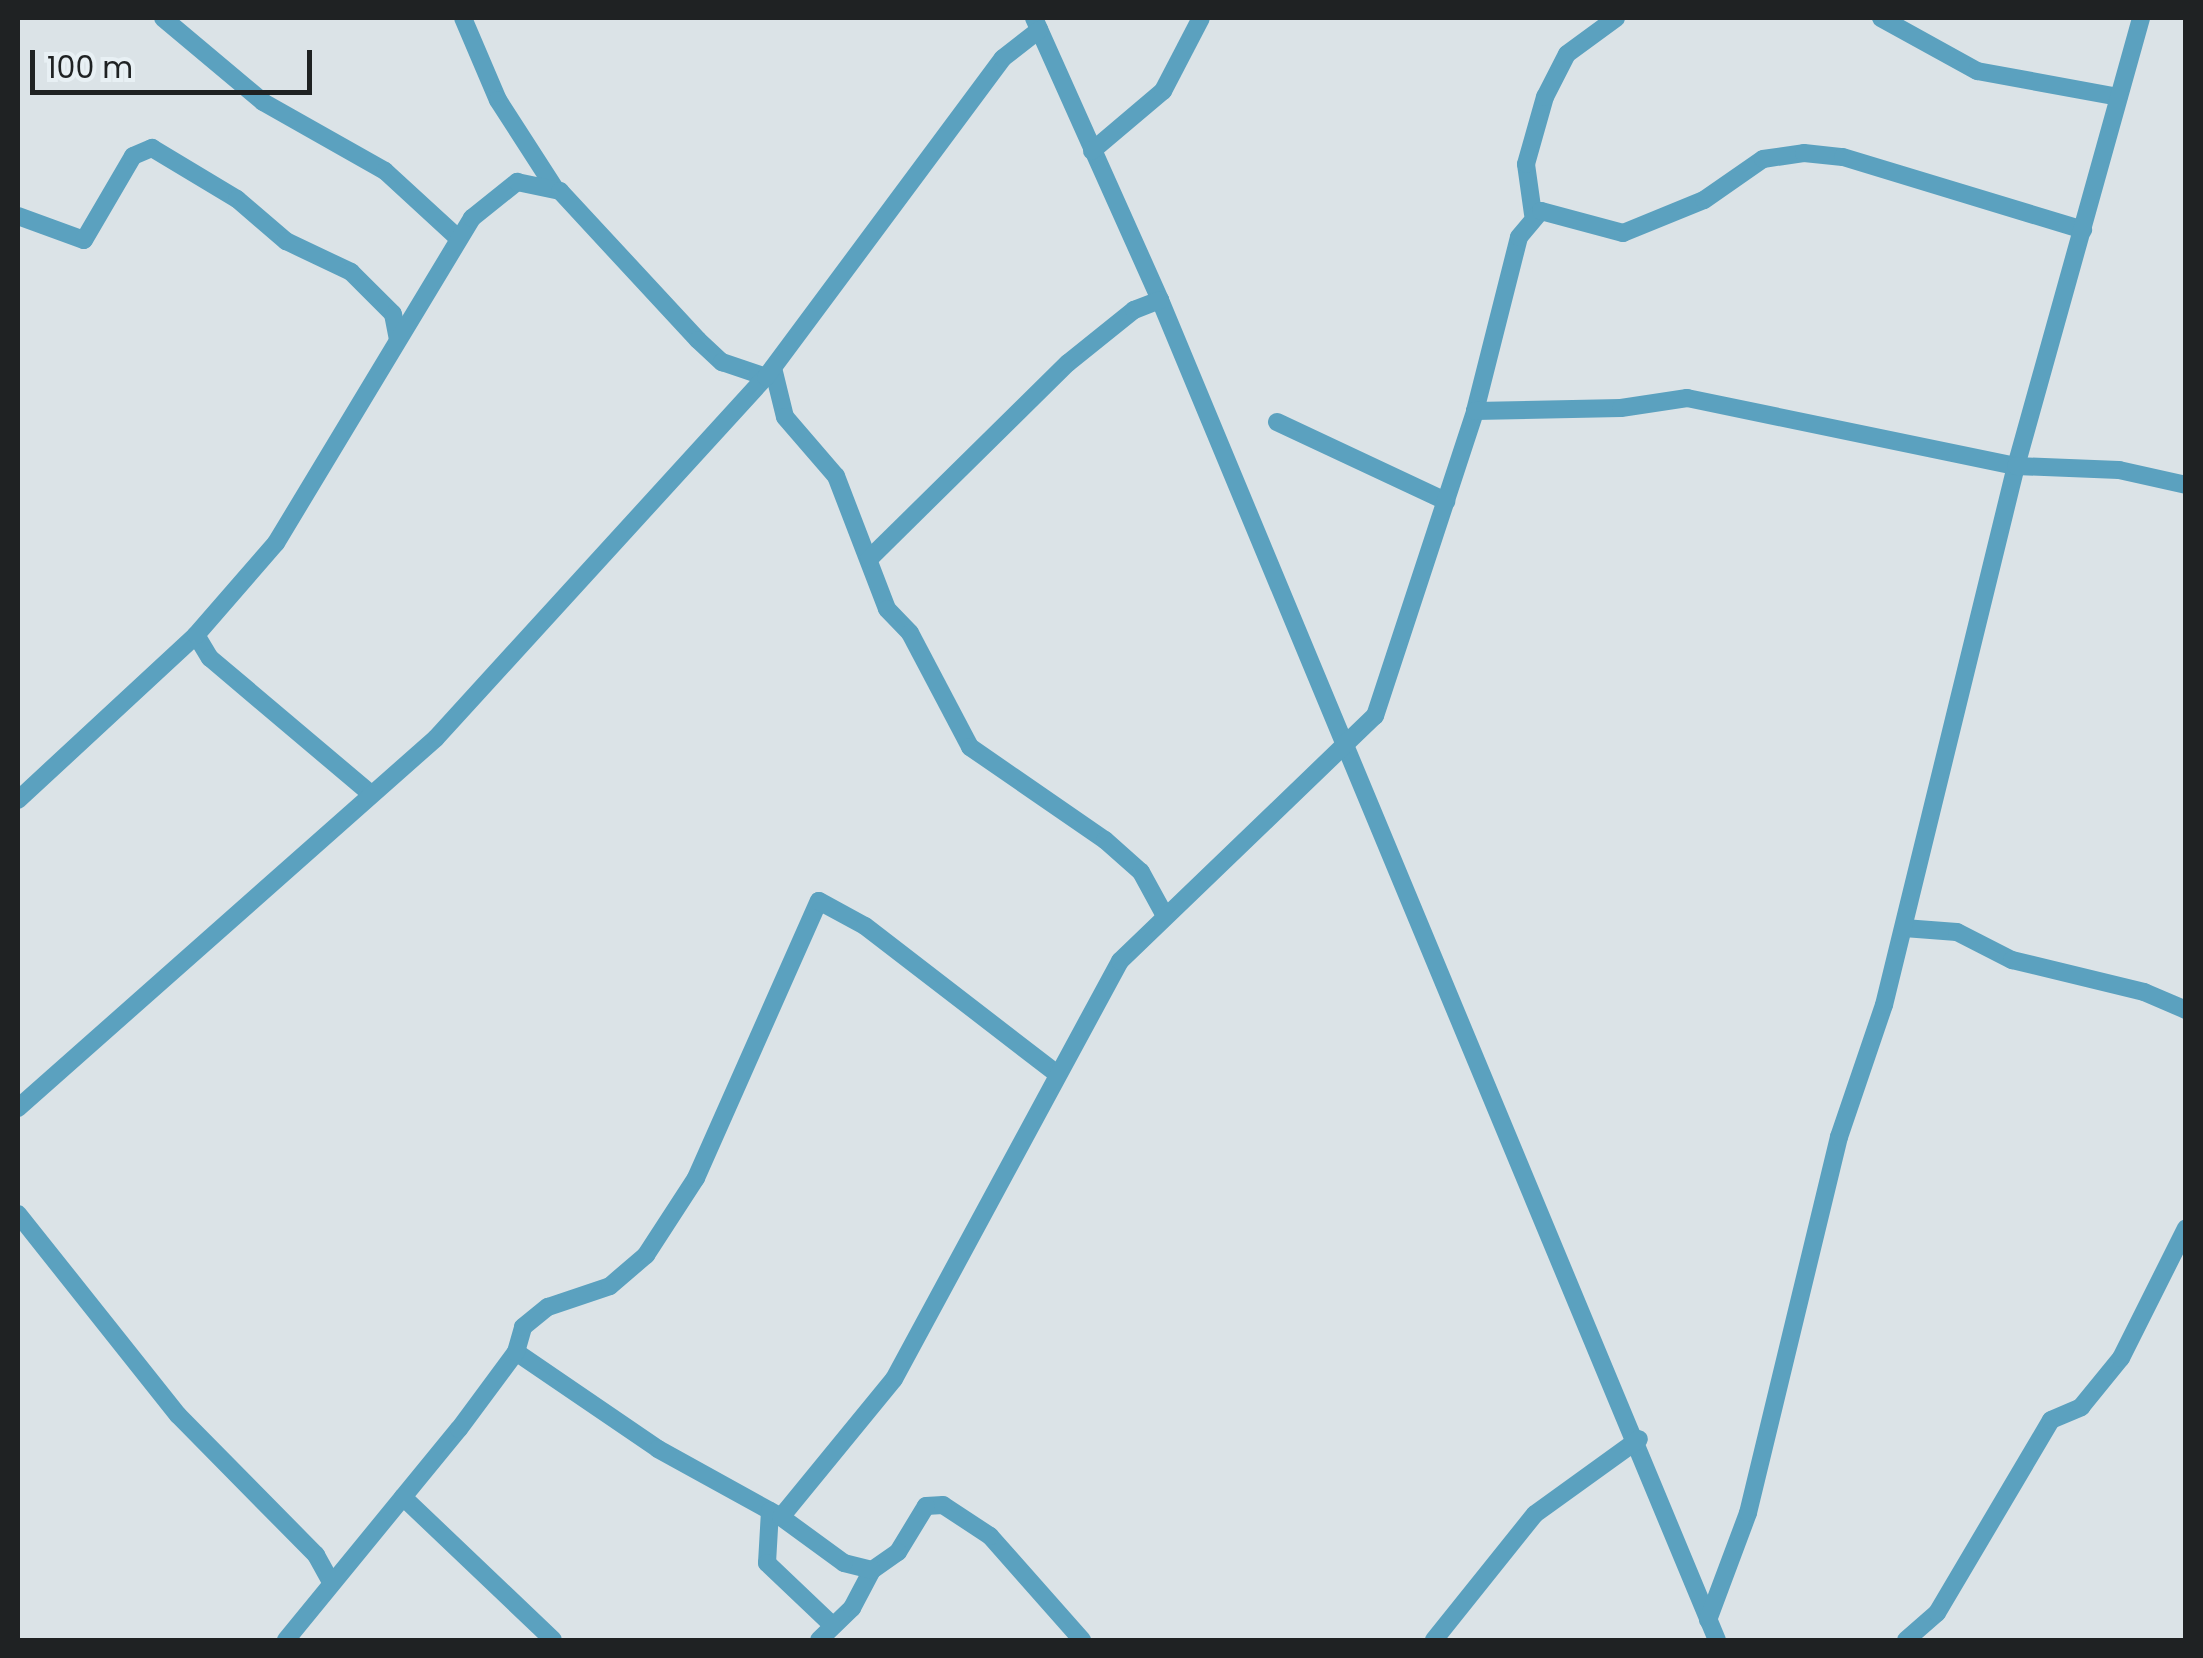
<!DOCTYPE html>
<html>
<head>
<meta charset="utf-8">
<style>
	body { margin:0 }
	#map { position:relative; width:2203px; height:1658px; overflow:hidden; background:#dbe3e7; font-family:Poppins,sans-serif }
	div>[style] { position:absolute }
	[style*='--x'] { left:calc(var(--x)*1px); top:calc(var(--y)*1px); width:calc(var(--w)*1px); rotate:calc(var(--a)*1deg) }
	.street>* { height:18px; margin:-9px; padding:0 9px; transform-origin:9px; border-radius:9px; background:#5ba1bf }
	span { translate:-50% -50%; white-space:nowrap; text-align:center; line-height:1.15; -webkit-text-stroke:8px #e8f0f4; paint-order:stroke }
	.frame { position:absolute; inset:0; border:20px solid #1f2223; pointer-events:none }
	.scale { position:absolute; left:30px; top:50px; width:282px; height:45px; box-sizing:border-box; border:5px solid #1f2223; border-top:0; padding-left:12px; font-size:30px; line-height:35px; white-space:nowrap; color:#1f2223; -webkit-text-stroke:8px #e8f0f4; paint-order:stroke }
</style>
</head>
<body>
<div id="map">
	<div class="street">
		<div style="--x:163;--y:18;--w:131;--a:40"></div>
		<div style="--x:263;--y:102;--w:140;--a:29.5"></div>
		<div style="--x:385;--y:171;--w:100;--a:42.6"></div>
		<div style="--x:463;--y:18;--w:89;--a:66.9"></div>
		<div style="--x:498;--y:100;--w:103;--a:57.2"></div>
		<div style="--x:1034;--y:18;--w:309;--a:65.9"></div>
		<div style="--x:1160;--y:300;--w:1451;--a:67.43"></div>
		<div style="--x:1881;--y:18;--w:110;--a:28.9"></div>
		<div style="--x:1977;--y:71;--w:144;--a:10.4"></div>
		<div style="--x:1092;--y:151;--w:93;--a:-40.2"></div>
		<div style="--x:1163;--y:91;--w:82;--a:-62.5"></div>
		<div style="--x:1533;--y:214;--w:50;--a:-98"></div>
		<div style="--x:1526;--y:164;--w:70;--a:-74.2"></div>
		<div style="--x:1545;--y:97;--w:48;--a:-62.9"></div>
		<div style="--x:1567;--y:54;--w:61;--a:-36.3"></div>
		<div style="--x:18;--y:216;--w:70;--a:20"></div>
		<div style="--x:84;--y:240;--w:97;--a:-59.7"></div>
		<div style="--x:133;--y:156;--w:21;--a:-23"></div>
		<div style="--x:152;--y:148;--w:99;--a:31"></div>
		<div style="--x:237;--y:199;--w:65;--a:40.6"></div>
		<div style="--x:286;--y:241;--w:72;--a:25.5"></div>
		<div style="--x:351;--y:272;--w:59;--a:45"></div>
		<div style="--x:393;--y:314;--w:25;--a:79"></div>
		<div style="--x:773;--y:368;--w:50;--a:76.2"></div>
		<div style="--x:785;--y:417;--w:78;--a:49.2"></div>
		<div style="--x:836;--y:476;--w:142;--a:69"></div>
		<div style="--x:887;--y:609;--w:33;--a:46"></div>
		<div style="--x:910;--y:633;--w:129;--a:62.2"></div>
		<div style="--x:970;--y:747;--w:164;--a:34.6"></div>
		<div style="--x:1105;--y:840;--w:48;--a:41.6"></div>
		<div style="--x:1141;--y:872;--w:48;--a:61.3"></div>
		<div style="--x:1475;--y:411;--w:179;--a:-75.8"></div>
		<div style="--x:1519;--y:237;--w:34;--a:-50"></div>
		<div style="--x:1541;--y:211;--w:85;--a:15"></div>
		<div style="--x:1623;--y:233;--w:87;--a:-22.2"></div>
		<div style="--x:1704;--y:200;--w:72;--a:-34.8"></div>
		<div style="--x:1763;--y:159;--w:41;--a:-8.3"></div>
		<div style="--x:1804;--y:153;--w:39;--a:6"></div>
		<div style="--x:1843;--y:157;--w:251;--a:16.9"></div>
		<div style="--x:1277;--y:422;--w:187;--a:25.1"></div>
		<div style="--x:869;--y:559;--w:279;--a:-44.6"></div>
		<div style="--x:1068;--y:363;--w:85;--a:-38.8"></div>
		<div style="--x:1134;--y:310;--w:28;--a:-21"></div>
		<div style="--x:196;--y:635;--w:27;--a:59"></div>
		<div style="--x:210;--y:658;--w:211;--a:40.2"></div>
		<div style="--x:18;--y:800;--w:243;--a:-42.8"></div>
		<div style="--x:196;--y:635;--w:122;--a:-49"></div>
		<div style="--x:276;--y:543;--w:380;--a:-58.9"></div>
		<div style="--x:472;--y:218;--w:58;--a:-38.7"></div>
		<div style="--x:517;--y:182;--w:44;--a:11.8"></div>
		<div style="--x:560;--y:191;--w:203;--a:47.2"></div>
		<div style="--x:698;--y:340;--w:33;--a:43"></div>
		<div style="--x:722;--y:362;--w:46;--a:18.8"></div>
		<div style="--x:1904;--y:928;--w:53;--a:4.3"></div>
		<div style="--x:1957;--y:932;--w:62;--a:27"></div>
		<div style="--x:2012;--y:960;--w:136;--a:13.6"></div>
		<div style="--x:2144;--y:992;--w:46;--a:23.2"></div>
		<div style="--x:18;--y:1108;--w:558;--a:-41.51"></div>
		<div style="--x:436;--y:738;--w:489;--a:-47.6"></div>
		<div style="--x:766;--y:377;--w:397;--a:-53.4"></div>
		<div style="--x:1003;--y:58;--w:46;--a:-37.9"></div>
		<div style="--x:18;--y:1214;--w:257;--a:51.5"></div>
		<div style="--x:178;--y:1415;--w:197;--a:45.4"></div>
		<div style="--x:316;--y:1555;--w:31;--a:61"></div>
		<div style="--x:516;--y:1352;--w:172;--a:34.3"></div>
		<div style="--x:658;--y:1449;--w:141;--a:28.9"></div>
		<div style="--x:403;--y:1497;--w:207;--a:43.6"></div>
		<div style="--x:770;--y:1511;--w:52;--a:93.3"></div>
		<div style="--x:767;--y:1563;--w:86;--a:43.6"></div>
		<div style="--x:1708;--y:1620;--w:114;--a:-69.5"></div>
		<div style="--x:1748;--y:1513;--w:387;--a:-76.4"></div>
		<div style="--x:1839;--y:1137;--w:139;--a:-71.2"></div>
		<div style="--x:1884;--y:1005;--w:555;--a:-76.24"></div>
		<div style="--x:2016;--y:466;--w:465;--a:-74.4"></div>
		<div style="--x:286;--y:1640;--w:273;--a:-50.7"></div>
		<div style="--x:459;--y:1429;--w:96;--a:-53.5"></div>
		<div style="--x:516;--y:1352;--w:26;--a:-74"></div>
		<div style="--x:523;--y:1327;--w:32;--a:-39"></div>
		<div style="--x:548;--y:1307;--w:65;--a:-18.7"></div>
		<div style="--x:610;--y:1286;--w:48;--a:-40.7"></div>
		<div style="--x:646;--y:1255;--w:92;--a:-57"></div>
		<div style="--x:696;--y:1178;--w:303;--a:-66.1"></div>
		<div style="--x:819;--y:901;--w:52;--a:28.5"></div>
		<div style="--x:865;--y:926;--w:242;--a:37.6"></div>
		<div style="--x:819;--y:1640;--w:46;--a:-44.1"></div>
		<div style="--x:852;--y:1608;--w:43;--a:-62.2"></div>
		<div style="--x:1082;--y:1640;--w:139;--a:-131.5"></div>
		<div style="--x:990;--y:1536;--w:56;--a:-146.6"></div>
		<div style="--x:943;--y:1505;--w:17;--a:177"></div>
		<div style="--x:926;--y:1506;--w:54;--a:121.3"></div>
		<div style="--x:898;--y:1552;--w:32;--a:145"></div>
		<div style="--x:872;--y:1570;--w:29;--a:-166"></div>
		<div style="--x:844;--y:1563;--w:78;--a:-143.9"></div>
		<div style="--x:781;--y:1517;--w:178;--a:-50.7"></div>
		<div style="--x:894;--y:1379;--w:475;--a:-61.6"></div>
		<div style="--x:1120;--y:961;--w:354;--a:-43.9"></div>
		<div style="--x:1375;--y:716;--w:321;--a:-71.8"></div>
		<div style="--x:1475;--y:411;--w:146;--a:-1.2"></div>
		<div style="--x:1621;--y:408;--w:67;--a:-8.6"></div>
		<div style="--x:1687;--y:398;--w:336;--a:11.7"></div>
		<div style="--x:2016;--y:466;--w:103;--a:2.2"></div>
		<div style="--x:2119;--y:470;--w:69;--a:12.6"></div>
		<div style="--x:1434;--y:1640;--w:161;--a:-51.3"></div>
		<div style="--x:1535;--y:1514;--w:128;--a:-35.8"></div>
		<div style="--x:1906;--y:1640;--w:41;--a:-41.1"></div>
		<div style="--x:1937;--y:1613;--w:224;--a:-59.4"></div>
		<div style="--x:2051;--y:1420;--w:33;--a:-23"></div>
		<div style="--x:2081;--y:1407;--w:63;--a:-50.8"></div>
		<div style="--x:2121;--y:1358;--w:145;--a:-63.4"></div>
	</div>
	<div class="frame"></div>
	<div class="scale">100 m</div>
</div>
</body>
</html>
